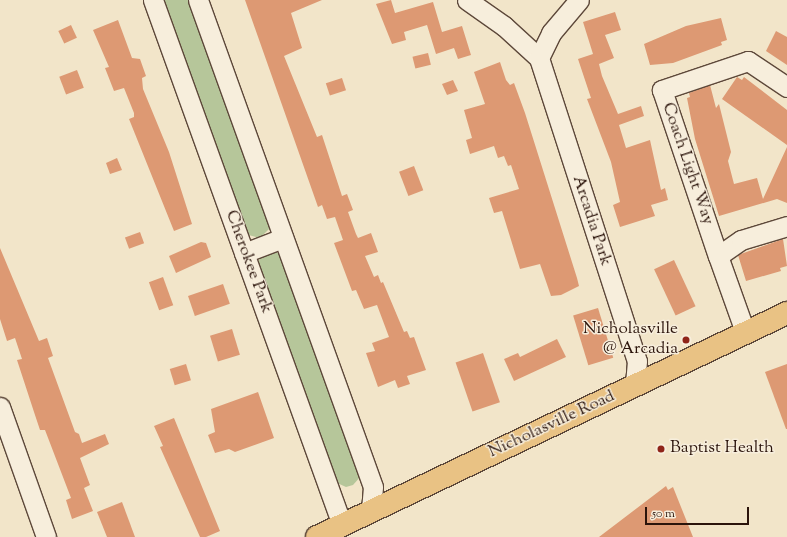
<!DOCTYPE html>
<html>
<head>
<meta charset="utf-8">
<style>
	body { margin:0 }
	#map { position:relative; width:787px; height:537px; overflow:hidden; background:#f2e5c9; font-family:"Sorts Mill Goudy",serif }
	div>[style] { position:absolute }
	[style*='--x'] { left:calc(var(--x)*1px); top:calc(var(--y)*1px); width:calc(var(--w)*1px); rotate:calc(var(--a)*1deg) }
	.green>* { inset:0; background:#b6c69a }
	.building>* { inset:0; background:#dd9973; transform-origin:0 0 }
	.roads { filter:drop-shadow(1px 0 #5d483a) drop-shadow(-1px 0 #5d483a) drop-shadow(0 1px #5d483a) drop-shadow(0 -1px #5d483a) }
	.minor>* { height:19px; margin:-9.5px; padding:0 9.5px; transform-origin:9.5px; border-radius:9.5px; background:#f7eedc }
	.major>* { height:22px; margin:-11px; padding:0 11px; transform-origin:11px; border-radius:11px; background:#e9c284 }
	.dots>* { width:11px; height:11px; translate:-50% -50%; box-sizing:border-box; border:2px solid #f7eedc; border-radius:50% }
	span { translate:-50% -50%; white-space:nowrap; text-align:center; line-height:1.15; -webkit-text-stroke:3px #f7eedc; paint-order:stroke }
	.street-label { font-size:17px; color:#2b140b }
	.poi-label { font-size:17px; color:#2b140b }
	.right { translate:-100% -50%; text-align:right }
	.left { translate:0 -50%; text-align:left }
	.scale { position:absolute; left:645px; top:507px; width:104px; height:18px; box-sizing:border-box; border:2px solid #2b140b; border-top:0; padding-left:5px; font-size:12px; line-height:14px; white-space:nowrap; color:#2b140b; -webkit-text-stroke:3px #f7eedc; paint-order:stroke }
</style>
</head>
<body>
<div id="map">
	<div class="green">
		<div style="clip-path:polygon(161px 0,193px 0,272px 226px,260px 238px,245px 234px)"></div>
		<div style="clip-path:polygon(273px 251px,280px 254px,361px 476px,353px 485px,346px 487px,335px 482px,257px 267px,260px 258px)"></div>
	</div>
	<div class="building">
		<div style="clip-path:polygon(245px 0,322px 0,291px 13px,302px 48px,284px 56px,317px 137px,322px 135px,342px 196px,347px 194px,353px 210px,348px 212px,356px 234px,358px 238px,371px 233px,378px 252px,365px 256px,374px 277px,378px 275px,381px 283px,383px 282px,404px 332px,407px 331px,410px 338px,414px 337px,426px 370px,407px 376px,410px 384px,398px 388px,395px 380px,378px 387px,366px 353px,375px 351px,372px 343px,389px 337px,377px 305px,364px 309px,356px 290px,352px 291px,334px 243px,343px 240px,335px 217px,327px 219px,322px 205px,318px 207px)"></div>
		<div style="clip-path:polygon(391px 0,395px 13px,433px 2px,442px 32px,462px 26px,471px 55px,458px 59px,454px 48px,436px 54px,427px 25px,404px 32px,406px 40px,392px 44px,376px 4px)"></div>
		<div style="clip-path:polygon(615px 12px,621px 30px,605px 35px,614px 58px,599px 64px,602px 76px,618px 114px,641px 106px,644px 116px,619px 125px,626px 148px,650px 140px,661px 190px,665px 188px,668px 200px,651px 205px,655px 216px,620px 227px,613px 205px,620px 202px,611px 162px,587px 99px,591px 98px,578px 59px,593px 54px,583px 22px)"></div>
		<div style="clip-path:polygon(721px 18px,727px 40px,721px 42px,722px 45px,673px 63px,650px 65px,644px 44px,686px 26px)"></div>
		<div style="clip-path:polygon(118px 20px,132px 58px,140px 59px,146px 76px,142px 78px,143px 89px,169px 152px,192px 224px,174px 231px,129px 119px,134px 117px,134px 113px,124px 88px,114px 91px,105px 68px,109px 67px,93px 30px)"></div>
		<div style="left:71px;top:25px;width:14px;height:14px;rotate:65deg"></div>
		<div style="clip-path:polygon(776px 31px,787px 37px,787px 65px,766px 51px)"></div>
		<div style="left:428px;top:53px;width:12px;height:16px;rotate:76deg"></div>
		<div style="clip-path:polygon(500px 62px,506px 80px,510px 85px,514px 83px,525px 113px,577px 278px,579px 286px,561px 295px,551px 296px,540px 264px,520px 269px,502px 211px,494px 213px,489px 198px,519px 189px,511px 165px,508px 166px,504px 156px,498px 158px,494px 146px,470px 154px,466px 140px,472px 138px,464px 110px,485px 104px,474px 72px)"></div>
		<div style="left:77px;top:70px;width:19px;height:19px;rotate:69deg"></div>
		<div style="clip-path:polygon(737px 77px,742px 80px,744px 77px,787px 110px,787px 145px,722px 99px)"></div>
		<div style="left:342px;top:78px;width:13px;height:17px;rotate:72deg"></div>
		<div style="clip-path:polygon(453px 80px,458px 91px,447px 95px,442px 84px)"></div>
		<div style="clip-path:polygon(710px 85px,716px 108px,719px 104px,731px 152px,728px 161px,734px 184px,757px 178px,763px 199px,787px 147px,787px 203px,777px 199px,719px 216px,695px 139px,687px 98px,690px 97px,689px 93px)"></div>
		<div style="clip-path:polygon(117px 158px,122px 170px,110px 174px,106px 163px)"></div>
		<div style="left:414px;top:166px;width:26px;height:16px;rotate:69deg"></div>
		<div style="left:140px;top:232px;width:12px;height:16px;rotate:70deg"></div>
		<div style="clip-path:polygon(783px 239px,787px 266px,780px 268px,781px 271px,746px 281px,738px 255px)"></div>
		<div style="clip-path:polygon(201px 242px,206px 243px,211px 257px,176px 273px,169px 256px)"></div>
		<div style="clip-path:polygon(0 248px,39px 341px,47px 338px,53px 356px,48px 358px,75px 432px,79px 434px,82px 443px,105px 434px,109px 444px,80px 458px,90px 485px,84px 488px,93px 511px,72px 519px,66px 500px,71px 498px,45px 430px,40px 430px,34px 412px,17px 360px,22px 359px,15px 338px,7px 341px,0 319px)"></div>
		<div style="left:674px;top:260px;width:51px;height:22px;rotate:65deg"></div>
		<div style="left:163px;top:277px;width:30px;height:15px;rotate:70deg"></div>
		<div style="left:223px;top:284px;width:21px;height:37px;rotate:71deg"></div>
		<div style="left:598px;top:308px;width:52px;height:26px;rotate:73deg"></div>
		<div style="left:232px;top:329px;width:27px;height:23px;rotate:73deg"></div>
		<div style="clip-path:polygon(557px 339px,566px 357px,514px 381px,504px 359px,518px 353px,520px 357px)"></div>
		<div style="left:483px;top:353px;width:52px;height:29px;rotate:71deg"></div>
		<div style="left:186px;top:364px;width:17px;height:17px;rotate:73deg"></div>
		<div style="clip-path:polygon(787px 364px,787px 429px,786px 429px,765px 372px)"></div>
		<div style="clip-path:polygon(258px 392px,274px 438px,235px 452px,229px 449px,215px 453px,208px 435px,215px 432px,211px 409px)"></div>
		<div style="clip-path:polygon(174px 418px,220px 531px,206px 537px,200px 537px,160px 447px,163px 446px,154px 426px)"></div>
		<div style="clip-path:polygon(666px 486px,668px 490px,673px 487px,693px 537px,599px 537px)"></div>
		<div style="clip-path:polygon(122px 502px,135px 537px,107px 537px,97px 512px)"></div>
	</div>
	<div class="roads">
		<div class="minor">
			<div style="--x:153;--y:0;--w:558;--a:70.2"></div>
			<div style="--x:198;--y:0;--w:517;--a:70.23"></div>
			<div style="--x:373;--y:487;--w:24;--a:95"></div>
			<div style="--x:467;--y:0;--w:45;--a:35.1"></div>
			<div style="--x:504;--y:26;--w:47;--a:42.4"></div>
			<div style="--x:539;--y:58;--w:318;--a:72.1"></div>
			<div style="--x:637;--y:361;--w:25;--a:95"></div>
			<div style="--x:539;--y:58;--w:28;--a:-64"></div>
			<div style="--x:551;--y:33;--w:43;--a:-49.7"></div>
			<div style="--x:787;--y:87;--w:47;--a:-146.3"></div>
			<div style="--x:748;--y:61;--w:91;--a:161.4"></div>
			<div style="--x:662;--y:90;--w:175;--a:71.4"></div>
			<div style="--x:718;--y:256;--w:28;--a:-35"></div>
			<div style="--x:741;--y:240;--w:48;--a:-16.9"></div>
			<div style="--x:244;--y:253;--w:42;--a:-21"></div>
			<div style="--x:718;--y:256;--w:81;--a:70.4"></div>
			<div style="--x:0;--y:407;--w:138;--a:70.5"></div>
		</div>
		<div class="major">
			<div style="--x:317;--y:537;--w:521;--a:-25.48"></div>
		</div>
	</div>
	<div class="dots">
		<div style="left:686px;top:340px;background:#8f2418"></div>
		<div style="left:661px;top:449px;background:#8f2418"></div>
	</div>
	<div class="street-label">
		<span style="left:687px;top:164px;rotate:71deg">Coach Light Way</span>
		<span style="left:591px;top:221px;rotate:72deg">Arcadia Park</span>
		<span style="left:248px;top:262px;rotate:70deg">Cherokee Park</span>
		<span style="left:552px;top:425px;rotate:-25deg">Nicholasville Road</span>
	</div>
	<div class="poi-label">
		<span class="right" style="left:678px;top:340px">Nicholasville<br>@ Arcadia</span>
		<span class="left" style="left:670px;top:449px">Baptist Health</span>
	</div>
	<div class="scale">50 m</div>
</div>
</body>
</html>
